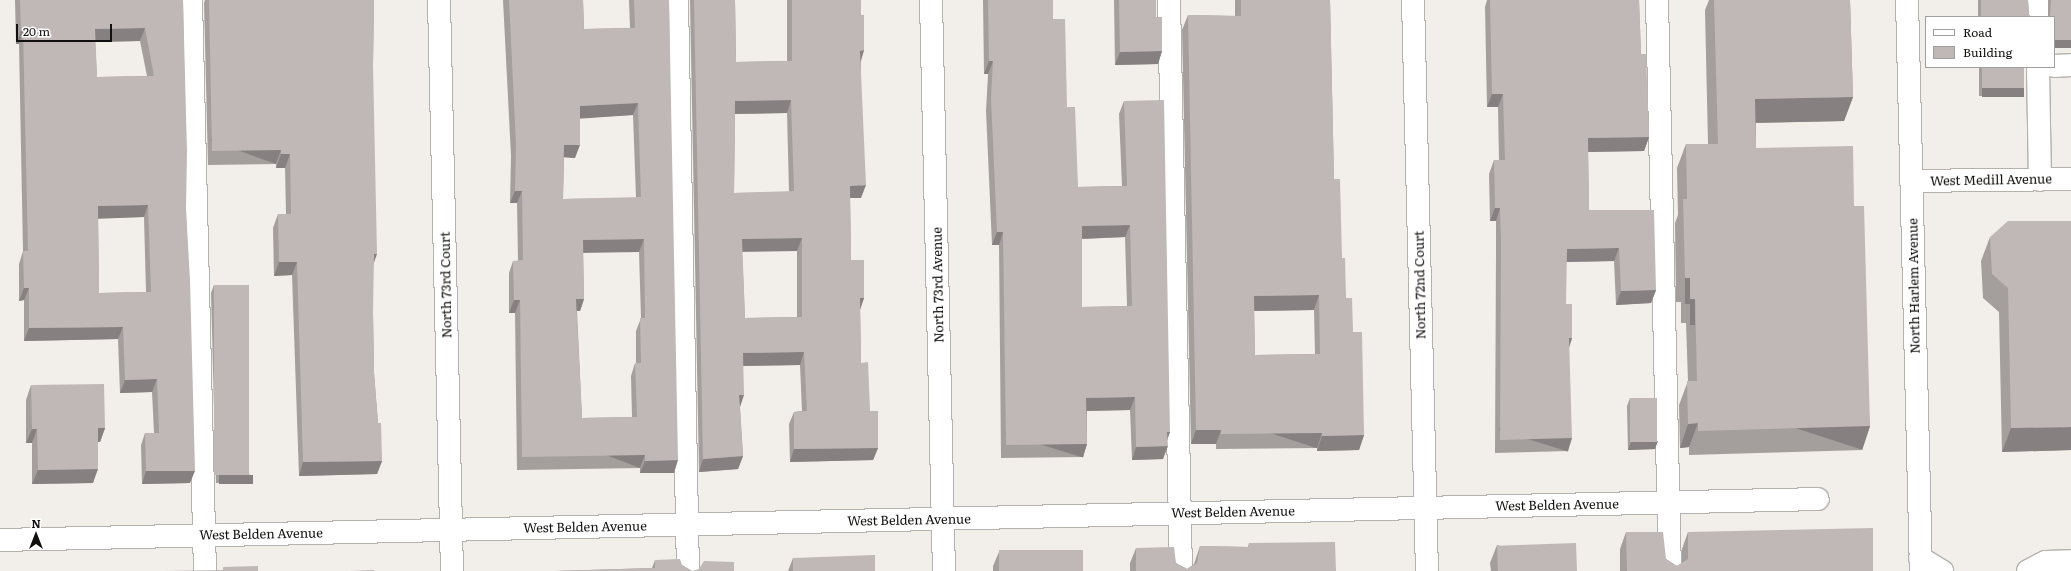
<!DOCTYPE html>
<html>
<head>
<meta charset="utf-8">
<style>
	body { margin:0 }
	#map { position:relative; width:2071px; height:571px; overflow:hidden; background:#f2eeea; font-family:Literata,serif }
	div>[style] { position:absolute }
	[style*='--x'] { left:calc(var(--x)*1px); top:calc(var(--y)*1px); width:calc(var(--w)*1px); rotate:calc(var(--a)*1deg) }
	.roads { filter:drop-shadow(1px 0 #b5b2ad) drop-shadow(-1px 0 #b5b2ad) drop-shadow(0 1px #b5b2ad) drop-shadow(0 -1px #b5b2ad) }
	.minor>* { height:22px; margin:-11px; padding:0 11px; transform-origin:11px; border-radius:11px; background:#fff }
	.major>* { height:22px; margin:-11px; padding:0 11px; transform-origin:11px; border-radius:11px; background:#fff }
	.wall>* { inset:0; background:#a49e9d }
	.shaded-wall>* { inset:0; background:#868180; transform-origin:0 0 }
	.building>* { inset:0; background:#bfb8b7; transform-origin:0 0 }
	span { translate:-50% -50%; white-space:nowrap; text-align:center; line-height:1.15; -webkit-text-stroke:3.5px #fff; paint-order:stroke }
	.street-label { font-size:13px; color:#11100e }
	.legend { position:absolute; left:1925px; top:16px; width:130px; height:52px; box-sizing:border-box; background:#fff; border:1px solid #a09f9f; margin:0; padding:5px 7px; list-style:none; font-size:12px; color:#11100e }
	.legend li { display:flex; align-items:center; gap:8px; height:20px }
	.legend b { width:20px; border:1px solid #a09f9f }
	.north { position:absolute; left:16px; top:515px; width:40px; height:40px; -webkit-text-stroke:3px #fff; paint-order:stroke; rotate:0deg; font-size:11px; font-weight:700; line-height:16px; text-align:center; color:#11100e }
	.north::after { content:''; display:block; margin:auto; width:14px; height:18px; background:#11100e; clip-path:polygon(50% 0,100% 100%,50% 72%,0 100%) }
	.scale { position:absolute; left:16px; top:24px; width:96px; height:18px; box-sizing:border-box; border:2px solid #11100e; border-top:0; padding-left:5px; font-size:12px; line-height:14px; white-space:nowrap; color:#11100e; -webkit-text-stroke:3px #fff; paint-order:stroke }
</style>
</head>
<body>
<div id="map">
	<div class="roads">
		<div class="minor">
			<div style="--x:191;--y:0;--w:571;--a:88.6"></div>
			<div style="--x:439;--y:0;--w:571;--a:88.7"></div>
			<div style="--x:677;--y:0;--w:571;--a:88.9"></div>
			<div style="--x:931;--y:0;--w:571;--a:88.7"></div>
			<div style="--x:1169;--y:0;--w:571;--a:88.8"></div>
			<div style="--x:1413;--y:0;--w:571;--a:88.6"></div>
			<div style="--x:1657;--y:0;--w:571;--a:88.7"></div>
			<div style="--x:2037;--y:0;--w:17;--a:90"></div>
			<div style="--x:2054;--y:66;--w:17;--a:-3"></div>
			<div style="--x:2038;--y:67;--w:113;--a:89"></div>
			<div style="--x:1911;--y:181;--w:160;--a:-0.7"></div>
			<div style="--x:0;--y:540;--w:1818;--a:-1.29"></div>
			<div style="--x:1920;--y:558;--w:26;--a:31"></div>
			<div style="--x:2028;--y:571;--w:20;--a:-27"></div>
			<div style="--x:2046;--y:562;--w:25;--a:-2"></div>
		</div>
		<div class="major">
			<div style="--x:1907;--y:0;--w:571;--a:88.6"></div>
		</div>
	</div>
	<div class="wall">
		<div style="clip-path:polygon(evenodd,15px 0,183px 0,186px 209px,190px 483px,142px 484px,141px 445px,145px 433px,154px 433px,152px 392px,120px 393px,118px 339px,24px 341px,24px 300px,19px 301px,19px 264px,23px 251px,19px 44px,16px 44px,15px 0,140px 41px,147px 76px,97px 77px,95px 42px,140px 41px,15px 0,144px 217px,146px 292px,99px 293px,98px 218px,144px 217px)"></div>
		<div style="clip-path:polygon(205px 0,374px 0,373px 65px,373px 313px,374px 373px,378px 423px,382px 461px,377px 474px,299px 476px,292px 275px,274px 276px,273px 228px,278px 214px,286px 214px,285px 168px,276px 168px,276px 164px,208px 165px,204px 3px)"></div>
		<div style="clip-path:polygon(evenodd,503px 0,583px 0,584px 29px,630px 28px,629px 0,669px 0,674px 473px,640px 473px,640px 468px,517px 470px,515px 313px,509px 313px,509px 273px,513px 261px,518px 261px,517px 203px,510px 203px,511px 156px,503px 0,633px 115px,636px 198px,563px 199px,564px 157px,575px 158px,580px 118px,633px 115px,503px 0,583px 252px,639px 252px,641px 318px,636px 331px,636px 363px,635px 363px,631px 376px,632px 417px,582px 418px,577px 311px,580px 311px,584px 299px,583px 252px)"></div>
		<div style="clip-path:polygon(evenodd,690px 0,735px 0,736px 62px,787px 61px,787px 0,861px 0,861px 15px,864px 50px,861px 61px,861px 198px,850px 198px,851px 260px,864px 298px,860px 309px,861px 363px,870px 411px,878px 448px,873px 460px,790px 462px,789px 424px,794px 412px,802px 411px,800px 365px,743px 366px,740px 407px,743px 456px,738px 469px,699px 472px,690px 0,787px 113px,789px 192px,734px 193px,735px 114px,787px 113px,690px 0,742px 251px,797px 251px,797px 317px,745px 318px,742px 251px)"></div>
		<div style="clip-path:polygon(evenodd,983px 0,1053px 0,1053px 19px,1078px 187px,1122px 186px,1119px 114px,1124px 101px,1167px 440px,1163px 459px,1132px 460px,1130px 410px,1087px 411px,1087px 444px,1083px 457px,1001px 458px,999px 245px,992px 245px,986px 111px,988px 74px,984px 74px,983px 0,1125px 237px,1127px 306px,1082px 307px,1082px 239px,1125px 237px)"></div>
		<div style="clip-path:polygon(1114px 0,1156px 0,1156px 17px,1162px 51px,1158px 64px,1115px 65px)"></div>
		<div style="clip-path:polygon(evenodd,1235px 0,1330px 0,1334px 179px,1346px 298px,1353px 332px,1364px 435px,1359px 450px,1317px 451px,1317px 448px,1216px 449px,1216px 444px,1191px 444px,1182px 30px,1188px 15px,1235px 16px,1235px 0,1314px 310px,1315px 354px,1255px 355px,1254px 311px,1314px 310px)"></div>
		<div style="clip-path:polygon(1487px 0,1639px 0,1641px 54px,1649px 137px,1644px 151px,1588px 152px,1589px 210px,1656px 290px,1651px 303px,1616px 305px,1614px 261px,1566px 262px,1566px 304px,1572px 338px,1569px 347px,1568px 451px,1495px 453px,1496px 254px,1496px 221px,1490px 221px,1489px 174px,1494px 160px,1499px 160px,1498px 107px,1487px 107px,1485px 7px)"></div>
		<div style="clip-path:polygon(1709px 0,1850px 0,1853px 97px,1844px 121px,1756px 123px,1756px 148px,1854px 206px,1870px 426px,1862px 450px,1689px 455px,1689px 447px,1680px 448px,1679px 405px,1688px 381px,1686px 323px,1681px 323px,1681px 302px,1676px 302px,1675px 223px,1678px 215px,1677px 168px,1686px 144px,1708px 144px,1705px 10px)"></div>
		<div style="clip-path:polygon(1978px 0,2028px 0,2029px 15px,2032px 17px,1978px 17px)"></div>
		<div style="clip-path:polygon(2048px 0,2071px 0,2071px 47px,2054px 48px,2048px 17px)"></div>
		<div style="clip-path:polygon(1979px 67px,2024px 67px,2024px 88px,2021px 96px,1979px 96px)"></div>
		<div style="clip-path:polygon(1990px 237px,2071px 450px,2002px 452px,1999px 312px,1983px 298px,1981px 261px)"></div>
		<div style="clip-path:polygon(214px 285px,251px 483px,216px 483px,211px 293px)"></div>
		<div style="clip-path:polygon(31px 385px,105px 428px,100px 442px,98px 442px,93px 483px,32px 484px,32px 443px,26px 443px,26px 400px)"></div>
		<div style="clip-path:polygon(1630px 398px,1655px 449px,1628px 450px,1627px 406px)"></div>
		<div style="clip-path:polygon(1626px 532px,1666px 559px,1677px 566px,1682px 563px,1682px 549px,1688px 532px,1873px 571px,1620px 571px,1620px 549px)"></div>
		<div style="clip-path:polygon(1249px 543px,1336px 571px,1130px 571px,1130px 563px,1136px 548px,1176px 563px,1187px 569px,1194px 564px,1200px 546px,1248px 547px)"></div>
		<div style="clip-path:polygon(1497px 545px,1577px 571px,1491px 571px,1490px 563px)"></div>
		<div style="clip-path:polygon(999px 552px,1083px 571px,993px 571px,993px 566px)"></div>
		<div style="clip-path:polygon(793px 558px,875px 571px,788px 571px)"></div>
		<div style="clip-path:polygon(655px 560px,682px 565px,692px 571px,734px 571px,555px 571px,652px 568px)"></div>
	</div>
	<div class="shaded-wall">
		<div style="clip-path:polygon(145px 28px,140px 41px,90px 42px,95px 29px)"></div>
		<div style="clip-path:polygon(21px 31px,23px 31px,19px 44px,16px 44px)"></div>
		<div style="left:2054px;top:40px;width:17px;height:8px"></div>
		<div style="clip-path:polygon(864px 50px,860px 63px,860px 51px)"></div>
		<div style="clip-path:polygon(1162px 51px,1158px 64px,1115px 65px,1120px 52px)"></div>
		<div style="clip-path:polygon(989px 61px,993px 61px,988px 74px,984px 74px)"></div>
		<div style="left:1982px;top:88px;width:42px;height:9px"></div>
		<div style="clip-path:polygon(1492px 94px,1503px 94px,1498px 107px,1487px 107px)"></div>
		<div style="clip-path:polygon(1853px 97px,1844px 121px,1746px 123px,1755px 99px)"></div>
		<div style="clip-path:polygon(791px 100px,787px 113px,731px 114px,735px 101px)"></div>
		<div style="clip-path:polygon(638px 103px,633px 115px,575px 119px,580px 106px)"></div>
		<div style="clip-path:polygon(1649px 137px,1644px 151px,1583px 152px,1588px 138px)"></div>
		<div style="clip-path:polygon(564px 145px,580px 145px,575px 158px,560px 157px)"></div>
		<div style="left:281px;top:150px;width:15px;height:69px;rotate:110deg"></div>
		<div style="clip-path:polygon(281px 154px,290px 154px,285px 168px,276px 168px)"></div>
		<div style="clip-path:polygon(866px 185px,861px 198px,845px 198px,850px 186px)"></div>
		<div style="clip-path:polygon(515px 191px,522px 191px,517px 203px,510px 203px)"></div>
		<div style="clip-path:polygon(148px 205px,144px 217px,93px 219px,98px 206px)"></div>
		<div style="clip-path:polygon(1495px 208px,1500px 208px,1496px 221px,1490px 221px)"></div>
		<div style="clip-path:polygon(1130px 225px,1125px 237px,1077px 239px,1082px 226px)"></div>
		<div style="clip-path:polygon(997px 232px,1003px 232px,999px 245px,992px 245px)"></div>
		<div style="clip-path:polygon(802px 238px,797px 251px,737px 252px,742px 239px)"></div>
		<div style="clip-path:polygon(644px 239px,639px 252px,579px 253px,583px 240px)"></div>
		<div style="clip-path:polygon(1619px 248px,1614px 261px,1562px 262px,1567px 249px)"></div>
		<div style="clip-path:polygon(374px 254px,377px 254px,372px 268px)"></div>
		<div style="clip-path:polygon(279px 262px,297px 262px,292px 275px,274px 276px)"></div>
		<div style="left:1685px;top:278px;width:5px;height:26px"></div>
		<div style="clip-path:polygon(24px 288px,29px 288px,24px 300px,19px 301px)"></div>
		<div style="clip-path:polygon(1656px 290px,1651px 303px,1616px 305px,1621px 291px)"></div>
		<div style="clip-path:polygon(1319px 295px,1314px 310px,1249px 311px,1254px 296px)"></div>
		<div style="clip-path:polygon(860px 298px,864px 298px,860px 310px)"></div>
		<div style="clip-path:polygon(576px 299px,584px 299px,580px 311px,572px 311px)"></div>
		<div style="left:1690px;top:299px;width:5px;height:26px"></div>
		<div style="clip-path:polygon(514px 300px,520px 300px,515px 313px,509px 313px)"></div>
		<div style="clip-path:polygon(123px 327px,118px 339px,24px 341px,29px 328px)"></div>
		<div style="clip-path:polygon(1569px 338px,1572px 338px,1568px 351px)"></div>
		<div style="clip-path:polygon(804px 352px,800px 365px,738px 366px,743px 353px)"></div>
		<div style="clip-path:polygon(157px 379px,152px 392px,120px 393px,125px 380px)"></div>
		<div style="clip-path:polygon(739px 395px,744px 395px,740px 407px)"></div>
		<div style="clip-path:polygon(1135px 397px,1130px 410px,1082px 411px,1086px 398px)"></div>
		<div style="clip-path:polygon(1698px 423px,1689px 447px,1680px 448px,1688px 424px)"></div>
		<div style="left:1870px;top:426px;width:25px;height:172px;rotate:108deg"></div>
		<div style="clip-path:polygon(2071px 427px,2071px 450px,2002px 452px,2011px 428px)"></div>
		<div style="clip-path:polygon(98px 428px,105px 428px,100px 442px,92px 442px)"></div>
		<div style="clip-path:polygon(32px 429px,37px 429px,32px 443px,26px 443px)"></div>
		<div style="clip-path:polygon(1196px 430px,1221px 430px,1216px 444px,1191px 444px)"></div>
		<div style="clip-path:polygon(1167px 432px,1170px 432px,1166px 444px)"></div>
		<div style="left:1322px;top:433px;width:16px;height:101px;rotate:108deg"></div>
		<div style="clip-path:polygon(1364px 435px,1359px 450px,1317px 451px,1322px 436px)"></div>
		<div style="left:1572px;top:438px;width:14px;height:72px;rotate:107deg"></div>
		<div style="clip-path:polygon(1658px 441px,1655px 449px,1628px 450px,1631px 442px)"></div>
		<div style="left:1087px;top:444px;width:14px;height:81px;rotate:107deg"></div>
		<div style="clip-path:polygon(1168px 446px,1163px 459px,1132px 460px,1136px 447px)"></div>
		<div style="clip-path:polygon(878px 448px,873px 460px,790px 462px,794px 449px)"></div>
		<div style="left:645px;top:455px;width:14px;height:123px;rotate:111deg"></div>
		<div style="clip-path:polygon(743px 456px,738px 469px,699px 472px,703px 459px)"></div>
		<div style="clip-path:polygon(678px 460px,674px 473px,640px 473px,645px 461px)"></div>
		<div style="clip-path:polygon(382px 461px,377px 474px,299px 476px,303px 462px)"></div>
		<div style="clip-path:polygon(98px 469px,93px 483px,32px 484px,38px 470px)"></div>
		<div style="clip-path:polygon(146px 471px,195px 471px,190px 483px,142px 484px)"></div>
		<div style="left:219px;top:475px;width:34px;height:9px"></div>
	</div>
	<div class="building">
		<div style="clip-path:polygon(evenodd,20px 0,183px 0,187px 152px,186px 209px,190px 280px,195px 471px,146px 471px,145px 433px,159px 433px,157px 379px,125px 380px,123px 327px,29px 328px,29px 288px,24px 288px,23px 251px,28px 251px,23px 31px,21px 31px,20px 0,145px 28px,154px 76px,97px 77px,95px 29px,145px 28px,20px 0,148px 205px,151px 292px,99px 293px,98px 206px,148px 205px)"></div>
		<div style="clip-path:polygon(209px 0,374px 0,373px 65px,377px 254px,374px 254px,373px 313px,374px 373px,378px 423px,381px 423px,382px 461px,303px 462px,297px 262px,279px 262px,278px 214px,291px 214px,290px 154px,281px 154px,281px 150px,212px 151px)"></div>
		<div style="clip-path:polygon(evenodd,509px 0,583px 0,584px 29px,635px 28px,634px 0,669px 0,678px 460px,645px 461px,645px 455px,522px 457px,520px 300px,514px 300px,513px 261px,523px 260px,522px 191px,515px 191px,516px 144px,509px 0,638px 103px,641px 197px,563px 199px,564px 145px,580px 145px,580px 106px,638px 103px,509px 0,644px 239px,645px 318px,640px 318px,641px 363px,635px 363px,637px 417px,582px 418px,576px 299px,584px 299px,583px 240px,644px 239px)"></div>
		<div style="clip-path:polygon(evenodd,694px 0,735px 0,736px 62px,792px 61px,792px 0,861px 0,861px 15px,864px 15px,864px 50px,860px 51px,866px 185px,850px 186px,851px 260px,864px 260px,864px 298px,860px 298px,861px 363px,868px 362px,870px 411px,878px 411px,878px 448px,794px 449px,794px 412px,807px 411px,804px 352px,743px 353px,744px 395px,739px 395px,743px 456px,703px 459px,694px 0,791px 100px,794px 191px,734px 193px,735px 101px,791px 100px,694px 0,802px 238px,802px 317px,745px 318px,742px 239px,802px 238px)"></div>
		<div style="clip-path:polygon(evenodd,988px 0,1053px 0,1053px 19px,1065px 19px,1067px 107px,1075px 107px,1078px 187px,1127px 186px,1124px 101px,1164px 100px,1170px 432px,1167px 432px,1168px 446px,1136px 447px,1135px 397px,1086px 398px,1087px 444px,1006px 445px,1003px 232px,997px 232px,991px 98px,993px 61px,989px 61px,988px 0,1130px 225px,1132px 306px,1082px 307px,1082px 226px,1130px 225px)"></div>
		<div style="clip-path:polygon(1119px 0,1156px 0,1156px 17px,1162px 17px,1162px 51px,1120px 52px)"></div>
		<div style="clip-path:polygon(evenodd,1241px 0,1330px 0,1334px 179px,1340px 179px,1342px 258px,1345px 258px,1346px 298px,1352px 298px,1353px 332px,1362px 332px,1364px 435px,1322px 436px,1322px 433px,1221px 434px,1221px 430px,1196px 430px,1188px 15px,1241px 16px,1241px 0,1319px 295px,1320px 354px,1255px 355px,1254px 296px,1319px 295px)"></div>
		<div style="clip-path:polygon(1490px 0,1639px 0,1641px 54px,1646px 54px,1649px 137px,1588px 138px,1589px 210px,1654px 210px,1656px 290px,1621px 291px,1619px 248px,1567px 249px,1566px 304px,1572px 304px,1572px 338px,1569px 338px,1572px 438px,1500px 440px,1501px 241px,1500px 208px,1495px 208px,1494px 160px,1505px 160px,1503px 94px,1492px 94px)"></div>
		<div style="clip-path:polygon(1714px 0,1850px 0,1853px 97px,1755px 99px,1756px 148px,1853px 146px,1854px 206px,1864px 206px,1870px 426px,1698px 431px,1698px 423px,1688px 424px,1687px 381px,1697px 381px,1695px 299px,1690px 299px,1690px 278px,1685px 278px,1683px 199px,1687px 199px,1686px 144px,1718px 144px)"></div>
		<div style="clip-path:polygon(1981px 0,2028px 0,2029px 15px,2032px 17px,1981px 17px)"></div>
		<div style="clip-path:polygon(2051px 0,2071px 0,2071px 40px,2054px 40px,2054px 17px,2048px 17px,2050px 16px)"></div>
		<div style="left:1982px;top:67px;width:42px;height:21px"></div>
		<div style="clip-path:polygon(2008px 221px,2071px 221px,2071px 427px,2011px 428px,2008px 288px,1992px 274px,1990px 237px)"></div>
		<div style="left:214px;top:285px;width:35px;height:190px"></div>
		<div style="clip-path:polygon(104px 384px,105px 428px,98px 428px,98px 469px,38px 470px,37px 429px,32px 429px,31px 385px)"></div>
		<div style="left:1630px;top:398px;width:27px;height:44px"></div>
		<div style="clip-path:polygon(1873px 528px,1873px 571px,1627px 571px,1626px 532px,1663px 532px,1666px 559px,1677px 566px,1688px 559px,1688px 532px)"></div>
		<div style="clip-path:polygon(1335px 542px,1336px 571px,1136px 571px,1136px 548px,1174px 547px,1176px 563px,1187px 569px,1197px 563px,1200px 546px,1249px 547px,1249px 543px)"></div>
		<div style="left:1576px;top:543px;width:28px;height:79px;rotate:88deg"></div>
		<div style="left:1083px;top:550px;width:21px;height:84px;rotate:90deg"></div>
		<div style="clip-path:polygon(875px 555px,875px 571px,793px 571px,793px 558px)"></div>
		<div style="clip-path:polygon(680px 559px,682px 565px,692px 571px,699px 569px,704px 561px,734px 562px,734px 571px,555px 571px,655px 568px,655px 560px)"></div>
		<div style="clip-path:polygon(258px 566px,258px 571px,162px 571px,223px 570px,223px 567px)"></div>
		<div style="clip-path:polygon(374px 570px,374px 571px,350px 571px)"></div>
	</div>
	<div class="street-label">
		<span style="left:1991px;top:180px;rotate:-1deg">West Medill Avenue</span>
		<span style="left:446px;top:285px;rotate:-91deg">North 73rd Court</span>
		<span style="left:938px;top:285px;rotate:-91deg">North 73rd Avenue</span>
		<span style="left:1420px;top:285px;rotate:-91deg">North 72nd Court</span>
		<span style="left:1914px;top:286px;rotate:-91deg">North Harlem Avenue</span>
		<span style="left:1557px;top:505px;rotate:-1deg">West Belden Avenue</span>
		<span style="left:1233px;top:512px;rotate:-1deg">West Belden Avenue</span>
		<span style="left:909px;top:520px;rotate:-1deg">West Belden Avenue</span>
		<span style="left:585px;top:527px;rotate:-1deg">West Belden Avenue</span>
		<span style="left:261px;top:534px;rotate:-1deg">West Belden Avenue</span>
	</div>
	<ul class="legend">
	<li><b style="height:5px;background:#fff"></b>Road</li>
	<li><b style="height:11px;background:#bfb8b7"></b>Building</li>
	</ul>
	<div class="north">N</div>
	<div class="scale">20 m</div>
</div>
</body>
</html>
